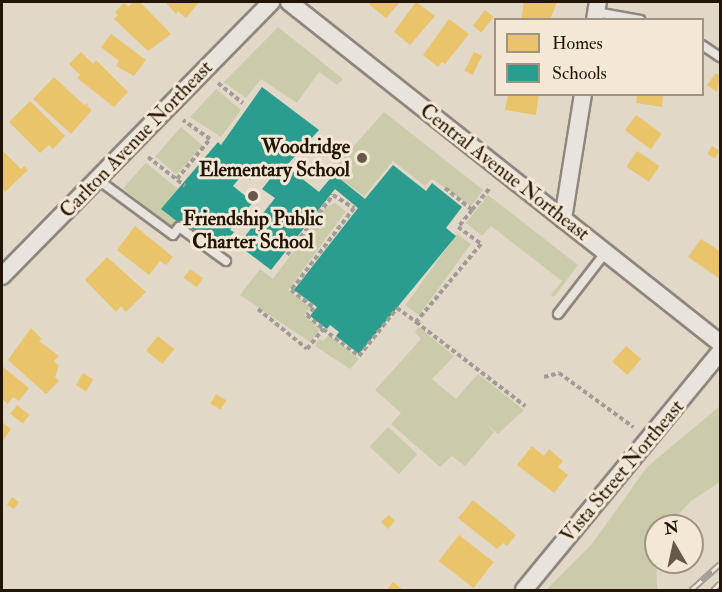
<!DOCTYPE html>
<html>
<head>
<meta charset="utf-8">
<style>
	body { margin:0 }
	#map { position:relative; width:722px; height:592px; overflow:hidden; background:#e2d8c8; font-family:"IM FELL Double Pica",serif }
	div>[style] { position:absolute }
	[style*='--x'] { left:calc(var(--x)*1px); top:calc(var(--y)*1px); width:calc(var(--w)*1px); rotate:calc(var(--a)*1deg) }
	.green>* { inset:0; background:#c9cbab; transform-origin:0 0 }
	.homes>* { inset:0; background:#e9c46a; transform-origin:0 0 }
	.schools>* { inset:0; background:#2a9d8f }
	.path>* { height:4px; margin-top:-2px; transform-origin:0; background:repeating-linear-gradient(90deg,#a19c95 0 4.5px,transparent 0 7.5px) }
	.roads { filter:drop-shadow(2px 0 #8e877d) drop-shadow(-2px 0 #8e877d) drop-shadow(0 2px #8e877d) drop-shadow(0 -2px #8e877d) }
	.service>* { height:8px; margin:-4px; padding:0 4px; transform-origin:4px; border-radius:4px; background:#e8e3dc }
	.minor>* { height:16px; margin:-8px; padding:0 8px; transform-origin:8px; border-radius:8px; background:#e8e3dc }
	.rail>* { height:7px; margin-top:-3.5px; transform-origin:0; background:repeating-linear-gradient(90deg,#f3e8d5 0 14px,#a19c95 0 28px); box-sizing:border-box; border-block:2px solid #a19c95 }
	.dots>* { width:16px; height:16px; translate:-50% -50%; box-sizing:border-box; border:3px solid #f3e8d5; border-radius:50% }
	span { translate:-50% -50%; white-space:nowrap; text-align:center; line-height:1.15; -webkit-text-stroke:6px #f3e8d5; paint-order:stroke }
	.street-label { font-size:20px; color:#221507 }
	.poi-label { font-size:20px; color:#221507; font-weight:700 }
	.right { translate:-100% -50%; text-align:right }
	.frame { position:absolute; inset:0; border:3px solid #221507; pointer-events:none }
	.legend { position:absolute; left:494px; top:18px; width:210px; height:78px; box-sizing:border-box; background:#f3e8d5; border:2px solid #9f9483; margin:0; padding:8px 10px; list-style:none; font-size:18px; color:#221507 }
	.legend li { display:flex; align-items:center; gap:12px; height:30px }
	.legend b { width:30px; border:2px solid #9f9483 }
	.north { position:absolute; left:644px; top:514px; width:60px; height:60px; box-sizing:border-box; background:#f3e8d5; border:2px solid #9f9483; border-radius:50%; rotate:351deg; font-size:16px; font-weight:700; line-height:24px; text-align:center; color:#221507 }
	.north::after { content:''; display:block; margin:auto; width:21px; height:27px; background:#65594b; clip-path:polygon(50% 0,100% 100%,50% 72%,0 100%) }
</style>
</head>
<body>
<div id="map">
	<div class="green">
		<div style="clip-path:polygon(278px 27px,343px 79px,337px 85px,319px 72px,297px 103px,261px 79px,246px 98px,224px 82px)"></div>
		<div style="clip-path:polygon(216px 89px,241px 110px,221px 137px,190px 117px)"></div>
		<div style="clip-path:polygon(384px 112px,483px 190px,471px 206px,432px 179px,425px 186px,393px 161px,364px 196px,334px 174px,334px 168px)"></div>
		<div style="left:181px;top:127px;width:28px;height:39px;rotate:41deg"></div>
		<div style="clip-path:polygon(146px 163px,178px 189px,162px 209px,179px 223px,175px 230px,123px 188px)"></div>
		<div style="clip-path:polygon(488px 195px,578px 265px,554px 297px,551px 295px,562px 281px,491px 226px,482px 236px,466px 223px)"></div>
		<div style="clip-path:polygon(335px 203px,346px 211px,288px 290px,310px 307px,304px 315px,320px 329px,310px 342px,240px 295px,260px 269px,273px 279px,325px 208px)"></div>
		<div style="left:457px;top:234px;width:17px;height:88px;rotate:36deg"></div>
		<div style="clip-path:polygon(419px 327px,454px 356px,432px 379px,456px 399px,478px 374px,524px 410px,498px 434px,485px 423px,494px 432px,465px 466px,452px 456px,440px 467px,391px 424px,401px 413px,375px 390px,421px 339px,415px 332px)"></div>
		<div style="clip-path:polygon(329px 335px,359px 359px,350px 369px,315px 346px,319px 339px,323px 341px)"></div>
		<div style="clip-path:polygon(720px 406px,720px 482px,691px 501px,667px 526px,656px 526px,657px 590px,546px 590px,592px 544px,647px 467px)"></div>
		<div style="left:388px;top:427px;width:40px;height:27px;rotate:43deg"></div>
	</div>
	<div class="homes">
		<div style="clip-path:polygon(134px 2px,140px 2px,171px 34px,148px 51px,114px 19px,118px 15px,115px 12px,124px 3px,128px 7px)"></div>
		<div style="clip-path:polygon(165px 2px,199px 2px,186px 18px,178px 11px,176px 14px)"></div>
		<div style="clip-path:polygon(372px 2px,400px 2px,386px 18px,369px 4px)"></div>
		<div style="clip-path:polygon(416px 2px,435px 16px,410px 45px,394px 32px)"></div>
		<div style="clip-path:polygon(524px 2px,557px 2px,550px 20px,521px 20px)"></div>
		<div style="left:485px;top:10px;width:11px;height:20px;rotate:38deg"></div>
		<div style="clip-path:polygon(449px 19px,469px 34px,445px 64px,442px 62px,438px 67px,423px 55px)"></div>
		<div style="clip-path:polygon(111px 34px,146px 60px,134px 76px,116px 66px,119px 61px,101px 47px)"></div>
		<div style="clip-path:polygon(81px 52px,93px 64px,96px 60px,128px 92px,114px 107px,77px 78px,80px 75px,69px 64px)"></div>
		<div style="left:474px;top:52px;width:9px;height:21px;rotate:27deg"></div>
		<div style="clip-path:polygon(716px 73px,720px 76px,717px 92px,707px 85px)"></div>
		<div style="clip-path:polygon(54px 77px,84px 105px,89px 103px,87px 106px,92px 110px,71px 134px,33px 99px)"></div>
		<div style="clip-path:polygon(508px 94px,539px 94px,536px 115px,505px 110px)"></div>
		<div style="clip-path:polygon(637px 94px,663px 94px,662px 107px,636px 103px)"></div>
		<div style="clip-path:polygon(30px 101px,65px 136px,53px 149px,49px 145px,40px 153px,9px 122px)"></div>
		<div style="left:636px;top:115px;width:32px;height:19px;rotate:36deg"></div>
		<div style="left:712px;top:146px;width:9px;height:9px;rotate:32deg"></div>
		<div style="clip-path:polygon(2px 150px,21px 169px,24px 166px,28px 170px,5px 192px,2px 188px)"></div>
		<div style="left:637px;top:151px;width:27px;height:19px;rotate:34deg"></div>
		<div style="clip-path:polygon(135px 226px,173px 257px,166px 265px,160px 261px,149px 275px,117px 250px)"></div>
		<div style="clip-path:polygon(701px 239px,720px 251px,720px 279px,688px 257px)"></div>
		<div style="clip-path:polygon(107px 257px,146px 292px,126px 312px,121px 306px,116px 312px,85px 280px)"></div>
		<div style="left:190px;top:269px;width:16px;height:11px;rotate:35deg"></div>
		<div style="clip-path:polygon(31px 328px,42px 339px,39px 341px,59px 356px,54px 361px,59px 366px,55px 377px,59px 381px,46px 394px,8px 360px)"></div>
		<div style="left:158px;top:336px;width:21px;height:19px;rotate:39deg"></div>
		<div style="left:626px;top:346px;width:20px;height:21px;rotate:41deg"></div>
		<div style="clip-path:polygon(2px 366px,29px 388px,19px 401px,13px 397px,8px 404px,2px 399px)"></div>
		<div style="left:83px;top:373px;width:12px;height:14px;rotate:31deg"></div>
		<div style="left:216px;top:394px;width:12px;height:11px;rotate:31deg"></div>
		<div style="left:17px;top:405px;width:16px;height:11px;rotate:38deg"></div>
		<div style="clip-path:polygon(2px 422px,11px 429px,2px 442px)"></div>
		<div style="clip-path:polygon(532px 446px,544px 456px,549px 449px,563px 461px,558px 467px,568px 475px,554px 493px,517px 465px)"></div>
		<div style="clip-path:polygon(12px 497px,19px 502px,14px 509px,7px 505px)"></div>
		<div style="clip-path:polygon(473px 500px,516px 535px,507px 546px,503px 543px,497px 549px,458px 518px)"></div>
		<div style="clip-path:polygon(389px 515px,395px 521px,388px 529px,381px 522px)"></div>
		<div style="left:459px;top:535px;width:44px;height:33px;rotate:38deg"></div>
		<div style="clip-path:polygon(393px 582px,403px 590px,387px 590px)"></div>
	</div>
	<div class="schools">
		<div style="clip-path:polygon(262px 87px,319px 130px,286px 166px,319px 192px,334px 174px,365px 199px,393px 165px,426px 191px,432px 183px,462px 207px,446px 228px,456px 236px,359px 354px,336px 336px,339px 332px,330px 325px,327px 329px,310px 316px,317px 307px,294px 290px,358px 208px,335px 189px,271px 270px,238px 245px,275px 198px,262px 189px,270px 179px,257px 170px,250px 180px,243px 174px,233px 186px,253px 202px,230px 230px,234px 232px,218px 253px,161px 209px,218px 142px,221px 145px)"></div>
	</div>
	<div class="path">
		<div style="--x:218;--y:83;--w:32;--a:39"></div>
		<div style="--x:148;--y:157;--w:47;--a:38.1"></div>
		<div style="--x:177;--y:179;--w:52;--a:-50.5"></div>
		<div style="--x:210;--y:139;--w:33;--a:-145"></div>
		<div style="--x:445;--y:188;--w:35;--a:39"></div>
		<div style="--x:472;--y:210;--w:28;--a:-51"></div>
		<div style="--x:472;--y:210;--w:22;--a:129"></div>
		<div style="--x:458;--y:227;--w:29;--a:36"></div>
		<div style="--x:481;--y:244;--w:102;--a:129.8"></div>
		<div style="--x:416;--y:322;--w:138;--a:37.6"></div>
		<div style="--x:287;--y:255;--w:76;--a:-52.5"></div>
		<div style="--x:333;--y:195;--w:25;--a:32"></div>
		<div style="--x:354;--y:208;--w:103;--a:127.5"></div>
		<div style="--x:291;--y:290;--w:29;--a:38"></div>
		<div style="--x:314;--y:308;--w:10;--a:135"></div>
		<div style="--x:307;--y:315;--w:21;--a:41"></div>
		<div style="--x:258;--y:309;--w:63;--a:39.2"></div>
		<div style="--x:307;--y:349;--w:26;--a:-51"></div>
		<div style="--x:323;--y:329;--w:45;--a:36.9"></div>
		<div style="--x:359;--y:356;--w:61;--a:-51.6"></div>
		<div style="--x:397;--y:308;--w:24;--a:36"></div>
		<div style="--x:544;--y:377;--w:16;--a:-15"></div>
		<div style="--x:559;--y:373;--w:92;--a:36.1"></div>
	</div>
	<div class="roads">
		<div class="service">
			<div style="--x:596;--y:12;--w:45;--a:10.3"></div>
			<div style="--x:702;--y:45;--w:22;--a:34"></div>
			<div style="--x:97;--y:179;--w:94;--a:36.4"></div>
			<div style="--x:173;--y:235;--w:10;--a:-53"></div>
			<div style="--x:179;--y:227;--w:58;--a:35.9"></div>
			<div style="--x:558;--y:314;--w:78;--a:-52.3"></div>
		</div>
		<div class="minor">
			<div style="--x:289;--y:2;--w:550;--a:38.35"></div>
			<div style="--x:595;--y:20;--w:18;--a:-81"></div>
			<div style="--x:563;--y:219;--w:127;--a:-80.9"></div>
			<div style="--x:2;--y:276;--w:384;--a:-45.5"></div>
			<div style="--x:524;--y:590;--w:308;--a:-50.5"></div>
		</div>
	</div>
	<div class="rail">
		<div style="--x:691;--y:590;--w:39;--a:-42"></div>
		<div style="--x:713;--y:590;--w:10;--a:-45"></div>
	</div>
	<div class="dots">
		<div style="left:362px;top:158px;background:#65594b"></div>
		<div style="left:253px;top:196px;background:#65594b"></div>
	</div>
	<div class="street-label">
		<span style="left:136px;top:139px;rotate:-46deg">Carlton Avenue Northeast</span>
		<span style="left:505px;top:172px;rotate:38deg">Central Avenue Northeast</span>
		<span style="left:622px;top:471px;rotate:-50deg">Vista Street Northeast</span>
	</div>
	<div class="poi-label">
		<span class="right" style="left:350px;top:158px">Woodridge<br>Elementary School</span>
		<span style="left:253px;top:230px">Friendship Public<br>Charter School</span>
	</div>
	<div class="frame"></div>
	<ul class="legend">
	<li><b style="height:16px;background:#e9c46a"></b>Homes</li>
	<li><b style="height:16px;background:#2a9d8f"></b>Schools</li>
	</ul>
	<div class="north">N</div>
</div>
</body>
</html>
